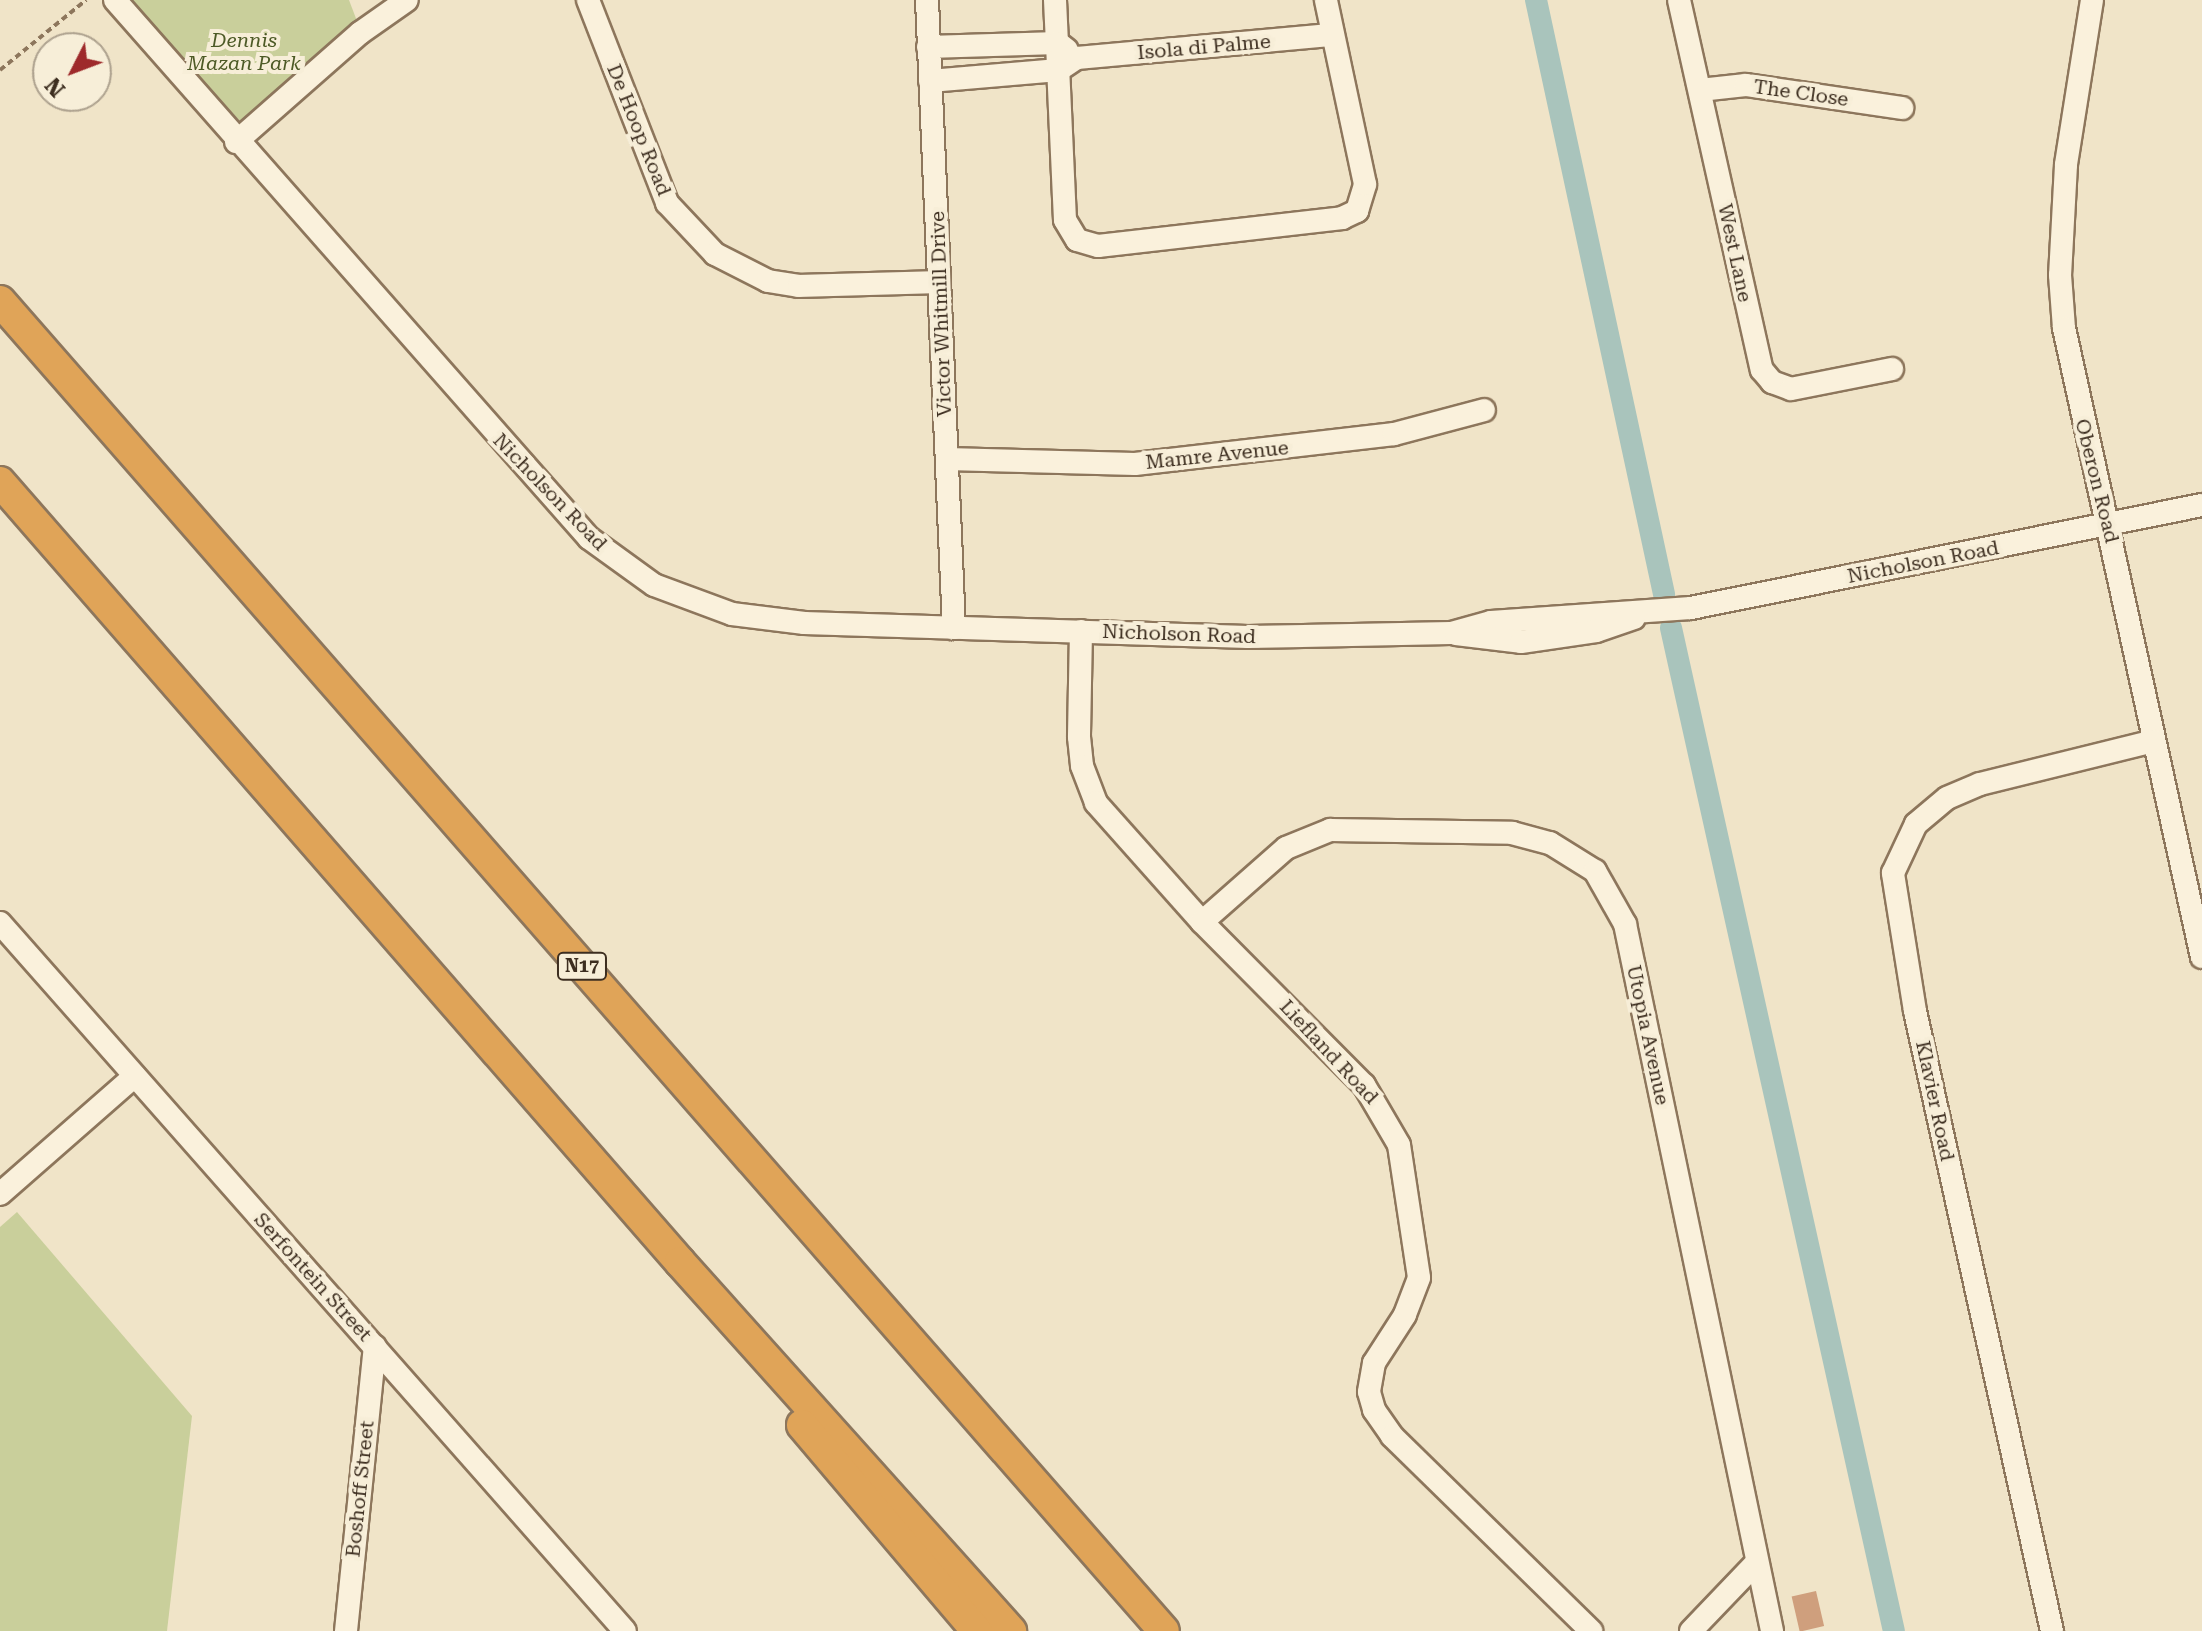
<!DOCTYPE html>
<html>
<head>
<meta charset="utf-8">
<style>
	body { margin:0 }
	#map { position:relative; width:2202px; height:1631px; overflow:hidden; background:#f0e4c8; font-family:"Roboto Serif",serif }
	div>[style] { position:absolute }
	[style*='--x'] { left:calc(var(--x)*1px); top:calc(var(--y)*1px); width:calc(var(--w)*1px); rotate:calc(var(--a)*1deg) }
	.green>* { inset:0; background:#c9cf9b }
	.canal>* { height:22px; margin:-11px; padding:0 11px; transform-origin:11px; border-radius:11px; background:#a9c4bc }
	.building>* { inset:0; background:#cf9f7d; transform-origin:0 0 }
	.path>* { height:4px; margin-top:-2px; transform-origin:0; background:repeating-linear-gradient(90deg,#8d765c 0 6px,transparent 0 10px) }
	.roads { filter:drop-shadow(2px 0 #8d765c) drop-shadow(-2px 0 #8d765c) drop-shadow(0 2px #8d765c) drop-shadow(0 -2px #8d765c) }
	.minor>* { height:22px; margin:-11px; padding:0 11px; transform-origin:11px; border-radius:11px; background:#faf1dc }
	.highway>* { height:30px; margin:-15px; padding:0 15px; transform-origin:15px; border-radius:15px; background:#e0a458 }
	span { translate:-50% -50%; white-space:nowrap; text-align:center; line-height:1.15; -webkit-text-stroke:8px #f7eed8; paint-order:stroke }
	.shield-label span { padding:2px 6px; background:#f7eed8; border:2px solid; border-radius:6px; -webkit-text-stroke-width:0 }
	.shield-label { font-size:18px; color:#3d2e20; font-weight:700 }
	.park-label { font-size:20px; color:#4d5a26; font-style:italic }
	.street-label { font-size:20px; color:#3d2e20 }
	.north { position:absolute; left:32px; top:32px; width:80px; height:80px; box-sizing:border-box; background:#f7eed8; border:2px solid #ada18e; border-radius:50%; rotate:228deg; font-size:22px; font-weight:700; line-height:32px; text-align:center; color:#3d2e20 }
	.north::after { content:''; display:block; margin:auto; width:28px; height:36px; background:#9e2a2b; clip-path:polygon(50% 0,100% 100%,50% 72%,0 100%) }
</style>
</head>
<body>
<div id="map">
	<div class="green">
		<div style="clip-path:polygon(125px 0,349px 0,360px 29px,240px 121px)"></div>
		<div style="clip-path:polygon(17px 1212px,192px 1416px,167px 1631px,0 1631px,0 1227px)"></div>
	</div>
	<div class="canal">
		<div style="--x:1536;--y:0;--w:608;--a:77.84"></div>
		<div style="--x:1671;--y:628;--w:1027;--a:77.47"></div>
	</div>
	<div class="building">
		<div style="left:1816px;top:1591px;width:36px;height:25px;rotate:77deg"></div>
	</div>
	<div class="path">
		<div style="--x:0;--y:70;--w:111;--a:-39.1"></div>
	</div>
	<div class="roads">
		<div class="minor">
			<div style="--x:115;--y:0;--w:717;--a:48.62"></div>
			<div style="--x:589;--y:538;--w:80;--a:35.9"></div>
			<div style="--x:654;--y:585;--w:83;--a:20.4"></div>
			<div style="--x:732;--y:614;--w:73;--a:7.1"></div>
			<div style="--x:804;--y:623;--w:444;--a:1.8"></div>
			<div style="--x:1248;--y:637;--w:203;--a:-1.1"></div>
			<div style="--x:1451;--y:633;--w:41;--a:-15.4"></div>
			<div style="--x:1491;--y:622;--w:200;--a:-4"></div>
			<div style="--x:1691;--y:608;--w:521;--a:-11.4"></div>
			<div style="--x:588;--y:0;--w:218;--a:68.7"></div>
			<div style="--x:667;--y:203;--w:70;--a:46.7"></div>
			<div style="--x:715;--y:254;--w:59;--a:27"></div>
			<div style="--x:768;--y:281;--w:31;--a:9"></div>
			<div style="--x:799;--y:286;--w:140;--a:-1.6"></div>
			<div style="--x:927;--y:0;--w:629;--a:87.54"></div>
			<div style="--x:1055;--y:0;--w:220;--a:87.4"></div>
			<div style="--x:1065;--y:220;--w:23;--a:59"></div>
			<div style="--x:1077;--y:240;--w:22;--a:16"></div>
			<div style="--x:1098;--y:246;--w:246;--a:-6.5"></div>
			<div style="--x:1342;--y:218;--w:17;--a:-25"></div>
			<div style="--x:1357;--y:211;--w:28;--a:-73"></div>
			<div style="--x:1365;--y:184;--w:188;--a:-102"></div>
			<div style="--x:1679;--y:0;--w:379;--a:77.4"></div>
			<div style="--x:1762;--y:370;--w:16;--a:50"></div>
			<div style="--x:1772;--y:382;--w:20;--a:20"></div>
			<div style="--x:1791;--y:389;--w:103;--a:-11.2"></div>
			<div style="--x:2092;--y:0;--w:167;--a:99"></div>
			<div style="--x:2066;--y:165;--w:110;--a:93.1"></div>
			<div style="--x:2060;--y:275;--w:53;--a:85.7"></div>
			<div style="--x:2064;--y:328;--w:644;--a:77.63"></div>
			<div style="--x:928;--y:47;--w:130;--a:-1.8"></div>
			<div style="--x:1058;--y:43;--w:11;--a:38"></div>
			<div style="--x:930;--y:81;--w:129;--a:-4.9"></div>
			<div style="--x:1059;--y:70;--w:22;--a:-34"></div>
			<div style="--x:1077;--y:58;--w:254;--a:-5.2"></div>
			<div style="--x:1700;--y:90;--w:46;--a:-6.2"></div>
			<div style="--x:1746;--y:85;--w:158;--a:8.4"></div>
			<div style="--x:236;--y:142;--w:165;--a:-41.3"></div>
			<div style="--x:360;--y:33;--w:57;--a:-35.1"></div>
			<div style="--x:947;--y:459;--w:188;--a:1.5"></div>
			<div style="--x:1135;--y:464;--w:261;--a:-6.6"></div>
			<div style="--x:1394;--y:434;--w:93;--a:-14.9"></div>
			<div style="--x:1081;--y:631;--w:106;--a:91.1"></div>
			<div style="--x:1079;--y:737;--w:29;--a:84"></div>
			<div style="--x:1082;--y:766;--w:40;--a:69"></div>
			<div style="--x:1096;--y:803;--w:159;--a:48.3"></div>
			<div style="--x:1202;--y:922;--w:230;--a:45.2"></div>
			<div style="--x:1364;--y:1085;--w:69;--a:59.7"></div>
			<div style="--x:1399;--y:1145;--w:134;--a:81.4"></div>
			<div style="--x:1419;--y:1278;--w:40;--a:111"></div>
			<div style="--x:1405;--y:1315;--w:57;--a:122.9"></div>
			<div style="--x:1374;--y:1363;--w:29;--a:100"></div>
			<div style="--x:1369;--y:1392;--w:19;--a:74"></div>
			<div style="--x:1374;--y:1410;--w:32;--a:55"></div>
			<div style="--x:1392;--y:1436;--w:279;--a:44.4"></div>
			<div style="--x:1456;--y:634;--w:65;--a:7"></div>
			<div style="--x:1521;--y:642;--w:76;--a:-8.3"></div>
			<div style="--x:1596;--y:631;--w:40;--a:-18.9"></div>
			<div style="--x:1202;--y:922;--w:112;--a:-41.4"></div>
			<div style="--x:1286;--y:848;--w:48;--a:-22.2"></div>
			<div style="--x:1330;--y:830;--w:182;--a:0.9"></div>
			<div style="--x:1512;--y:833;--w:39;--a:15"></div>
			<div style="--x:1550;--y:843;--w:53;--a:31.9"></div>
			<div style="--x:1595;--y:871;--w:61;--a:60.5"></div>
			<div style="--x:1625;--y:924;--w:722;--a:78.25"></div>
			<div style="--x:0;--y:923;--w:944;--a:48.56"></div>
			<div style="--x:0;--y:1194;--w:179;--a:-41.2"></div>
			<div style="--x:346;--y:1631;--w:286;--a:-84.2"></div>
			<div style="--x:1691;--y:1631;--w:94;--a:-46.3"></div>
			<div style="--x:2052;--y:1631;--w:635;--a:-102.46"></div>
			<div style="--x:1915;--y:1011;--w:140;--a:-99.1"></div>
			<div style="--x:1893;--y:873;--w:54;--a:-64.9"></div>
			<div style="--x:1916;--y:824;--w:40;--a:-40"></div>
			<div style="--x:1947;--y:798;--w:36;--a:-23"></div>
			<div style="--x:1980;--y:784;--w:179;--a:-13.9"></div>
		</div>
		<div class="highway">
			<div style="--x:0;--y:301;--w:1767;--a:48.81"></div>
			<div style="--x:0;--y:482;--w:1035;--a:48.92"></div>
			<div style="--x:680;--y:1262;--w:496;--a:48.1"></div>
			<div style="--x:802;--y:1425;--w:270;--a:49.7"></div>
		</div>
	</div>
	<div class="shield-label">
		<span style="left:582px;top:966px">N17</span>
	</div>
	<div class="park-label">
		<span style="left:244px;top:52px">Dennis<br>Mazan Park</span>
	</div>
	<div class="street-label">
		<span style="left:1204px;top:47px;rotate:-5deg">Isola di Palme</span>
		<span style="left:1801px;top:93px;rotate:8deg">The Close</span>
		<span style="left:639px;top:130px;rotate:68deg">De Hoop Road</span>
		<span style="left:1735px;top:253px;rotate:78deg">West Lane</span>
		<span style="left:941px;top:314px;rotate:-92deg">Victor Whitmill Drive</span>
		<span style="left:1217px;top:455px;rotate:-6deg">Mamre Avenue</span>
		<span style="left:2097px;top:481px;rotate:76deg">Oberon Road</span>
		<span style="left:550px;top:492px;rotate:46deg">Nicholson Road</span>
		<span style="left:1923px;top:562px;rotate:-11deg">Nicholson Road</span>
		<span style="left:1179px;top:634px;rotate:2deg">Nicholson Road</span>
		<span style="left:1648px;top:1035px;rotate:78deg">Utopia Avenue</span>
		<span style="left:1329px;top:1052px;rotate:47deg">Liefland Road</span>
		<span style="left:1935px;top:1101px;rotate:78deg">Klavier Road</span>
		<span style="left:313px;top:1277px;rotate:48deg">Serfontein Street</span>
		<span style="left:360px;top:1489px;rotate:-84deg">Boshoff Street</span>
	</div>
	<div class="north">N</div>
</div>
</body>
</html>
